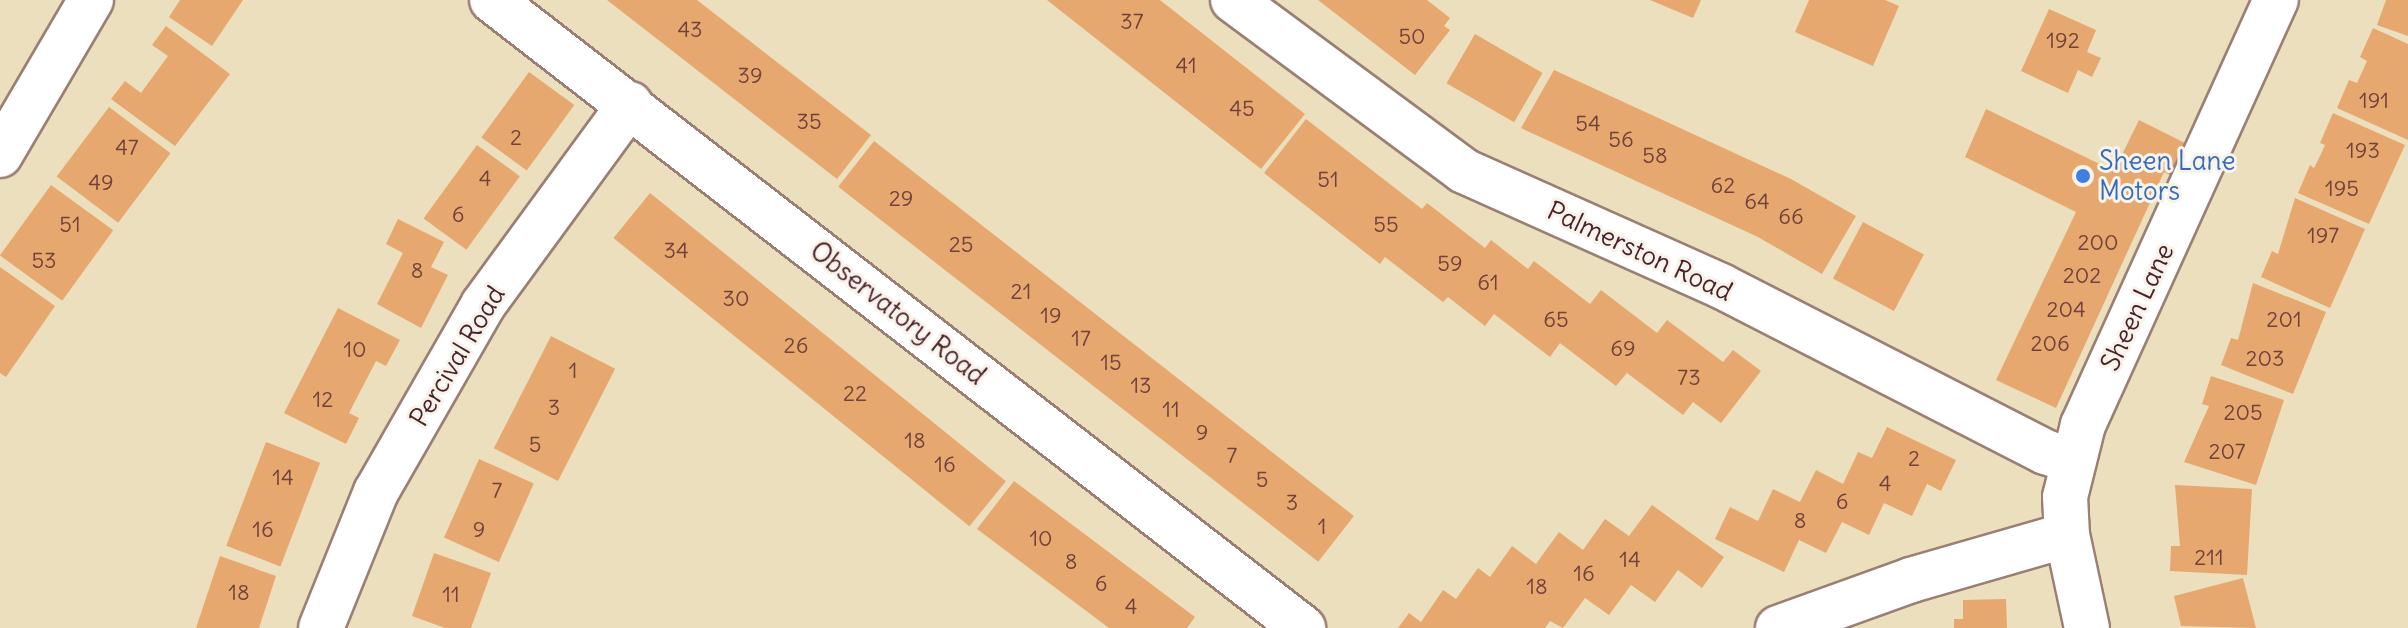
<!DOCTYPE html>
<html>
<head>
<meta charset="utf-8">
<style>
	body { margin:0 }
	#map { position:relative; width:2408px; height:628px; overflow:hidden; background:#ecdfbd; font-family:Delius,sans-serif }
	div>[style] { position:absolute }
	[style*='--x'] { left:calc(var(--x)*1px); top:calc(var(--y)*1px); width:calc(var(--w)*1px); rotate:calc(var(--a)*1deg) }
	.building>* { inset:0; background:#e6a86f; transform-origin:0 0 }
	.roads { filter:drop-shadow(2px 0 #9b7f74) drop-shadow(-2px 0 #9b7f74) drop-shadow(0 2px #9b7f74) drop-shadow(0 -2px #9b7f74) }
	.minor>* { height:44px; margin:-22px; padding:0 22px; transform-origin:22px; border-radius:22px; background:#fff }
	.tertiary>* { height:44px; margin:-22px; padding:0 22px; transform-origin:22px; border-radius:22px; background:#fff }
	.secondary>* { height:44px; margin:-22px; padding:0 22px; transform-origin:22px; border-radius:22px; background:#fff }
	.dots>* { width:22px; height:22px; translate:-50% -50%; box-sizing:border-box; border:4px solid #f7f3e8; border-radius:50% }
	span { translate:-50% -50%; white-space:nowrap; text-align:center; line-height:1.15; -webkit-text-stroke:6px #f7f3e8; paint-order:stroke }
	.number-label { font-size:22px; color:#71413c }
	.number-label span { -webkit-text-stroke-width:0 }
	.shop-label { font-size:26px; color:#366cbe }
	.left { translate:0 -50%; text-align:left }
	.street-label { font-size:26px; color:#4a1f2b }
</style>
</head>
<body>
<div id="map">
	<div class="building">
		<div style="clip-path:polygon(180px 0,243px 0,212px 46px,169px 17px)"></div>
		<div style="clip-path:polygon(607px 0,697px 0,871px 135px,837px 179px)"></div>
		<div style="clip-path:polygon(1047px 0,1160px 0,1305px 114px,1261px 169px)"></div>
		<div style="clip-path:polygon(1318px 0,1427px 0,1450px 18px,1444px 26px,1450px 30px,1415px 75px)"></div>
		<div style="clip-path:polygon(1650px 0,1701px 0,1693px 18px)"></div>
		<div style="clip-path:polygon(1809px 0,1885px 0,1899px 6px,1873px 66px,1795px 32px)"></div>
		<div style="clip-path:polygon(2386px 0,2408px 0,2408px 36px,2377px 25px)"></div>
		<div style="clip-path:polygon(2049px 9px,2096px 30px,2087px 52px,2101px 58px,2092px 77px,2078px 70px,2068px 93px,2021px 71px)"></div>
		<div style="clip-path:polygon(166px 26px,230px 74px,175px 146px,111px 99px,125px 81px,141px 93px,168px 56px,152px 45px)"></div>
		<div style="clip-path:polygon(2373px 28px,2408px 44px,2408px 140px,2337px 108px,2349px 80px,2357px 83px,2367px 61px,2360px 57px)"></div>
		<div style="left:1475px;top:34px;width:78px;height:57px;rotate:30deg"></div>
		<div style="clip-path:polygon(1554px 70px,1791px 179px,1856px 216px,1822px 274px,1758px 237px,1521px 128px)"></div>
		<div style="left:529px;top:72px;width:56px;height:81px;rotate:36deg"></div>
		<div style="left:109px;top:107px;width:77px;height:87px;rotate:37deg"></div>
		<div style="clip-path:polygon(1986px 109px,2114px 171px,2139px 120px,2193px 147px,2177px 179px,2164px 172px,2056px 408px,1996px 380px,2076px 212px,1965px 157px)"></div>
		<div style="clip-path:polygon(2333px 113px,2405px 145px,2369px 224px,2298px 193px,2310px 165px,2314px 168px,2320px 156px,2325px 145px,2320px 143px)"></div>
		<div style="clip-path:polygon(1306px 119px,1422px 209px,1427px 203px,1485px 248px,1491px 240px,1528px 269px,1534px 261px,1590px 304px,1601px 290px,1657px 333px,1667px 320px,1723px 362px,1733px 350px,1761px 371px,1721px 423px,1693px 402px,1683px 415px,1627px 373px,1616px 386px,1560px 343px,1550px 357px,1494px 314px,1485px 326px,1448px 297px,1443px 302px,1385px 257px,1380px 264px,1264px 173px)"></div>
		<div style="left:874px;top:141px;width:609px;height:58px;rotate:38deg"></div>
		<div style="left:477px;top:145px;width:53px;height:91px;rotate:36deg"></div>
		<div style="left:51px;top:185px;width:77px;height:87px;rotate:36deg"></div>
		<div style="left:650px;top:193px;width:458px;height:58px;rotate:39deg"></div>
		<div style="clip-path:polygon(2295px 198px,2365px 229px,2330px 308px,2261px 277px,2272px 251px,2278px 254px)"></div>
		<div style="clip-path:polygon(398px 219px,444px 242px,431px 267px,448px 275px,421px 328px,377px 304px,403px 253px,386px 244px)"></div>
		<div style="left:1863px;top:222px;width:69px;height:64px;rotate:28deg"></div>
		<div style="clip-path:polygon(0 267px,55px 306px,6px 377px,0 373px)"></div>
		<div style="clip-path:polygon(2253px 283px,2326px 312px,2293px 394px,2221px 365px,2231px 338px,2238px 340px)"></div>
		<div style="clip-path:polygon(338px 308px,400px 340px,386px 366px,376px 361px,349px 413px,359px 418px,346px 444px,284px 413px)"></div>
		<div style="left:551px;top:336px;width:72px;height:126px;rotate:27deg"></div>
		<div style="clip-path:polygon(2211px 376px,2284px 400px,2256px 485px,2184px 462px,2209px 406px,2202px 404px)"></div>
		<div style="clip-path:polygon(1887px 427px,1956px 460px,1941px 491px,1927px 484px,1912px 516px,1884px 503px,1869px 535px,1842px 522px,1826px 553px,1799px 540px,1784px 572px,1715px 539px,1730px 507px,1758px 521px,1773px 489px,1800px 502px,1816px 470px,1843px 484px,1858px 452px,1872px 458px)"></div>
		<div style="left:266px;top:442px;width:58px;height:111px;rotate:21deg"></div>
		<div style="left:479px;top:459px;width:60px;height:86px;rotate:24deg"></div>
		<div style="clip-path:polygon(1014px 481px,1195px 617px,1187px 628px,1109px 628px,977px 529px)"></div>
		<div style="clip-path:polygon(2175px 485px,2252px 489px,2247px 575px,2170px 571px,2171px 546px,2180px 546px)"></div>
		<div style="clip-path:polygon(1652px 505px,1724px 557px,1702px 588px,1678px 570px,1655px 602px,1631px 585px,1609px 615px,1585px 598px,1563px 628px,1550px 621px,1545px 628px,1398px 628px,1409px 613px,1421px 622px,1443px 590px,1456px 599px,1478px 568px,1490px 577px,1512px 546px,1536px 564px,1559px 532px,1583px 550px,1605px 519px,1629px 536px)"></div>
		<div style="clip-path:polygon(434px 553px,491px 573px,471px 628px,445px 628px,412px 616px)"></div>
		<div style="clip-path:polygon(220px 556px,276px 576px,259px 628px,196px 628px)"></div>
		<div style="clip-path:polygon(2243px 578px,2256px 628px,2181px 626px,2174px 596px)"></div>
		<div style="clip-path:polygon(2006px 599px,2007px 628px,1954px 628px,1954px 619px,1963px 619px,1963px 600px)"></div>
	</div>
	<div class="roads">
		<div class="minor">
			<div style="--x:492;--y:0;--w:1026;--a:37.75"></div>
			<div style="--x:1233;--y:0;--w:287;--a:36.5"></div>
			<div style="--x:1464;--y:171;--w:282;--a:24.1"></div>
			<div style="--x:1721;--y:286;--w:364;--a:27.1"></div>
			<div style="--x:2045;--y:452;--w:28;--a:17"></div>
			<div style="--x:0;--y:155;--w:180;--a:-59.6"></div>
			<div style="--x:321;--y:628;--w:147;--a:-68"></div>
			<div style="--x:376;--y:492;--w:215;--a:-60.2"></div>
			<div style="--x:483;--y:305;--w:249;--a:-53.8"></div>
		</div>
		<div class="tertiary">
			<div style="--x:1778;--y:628;--w:141;--a:-19.8"></div>
			<div style="--x:1911;--y:580;--w:162;--a:-16.1"></div>
		</div>
		<div class="secondary">
			<div style="--x:2087;--y:628;--w:95;--a:-102.1"></div>
			<div style="--x:2067;--y:535;--w:38;--a:-93"></div>
			<div style="--x:2065;--y:497;--w:74;--a:-76"></div>
			<div style="--x:2083;--y:425;--w:467;--a:-65.6"></div>
		</div>
	</div>
	<div class="dots">
		<div style="left:2083px;top:176px;background:#3f7fe0"></div>
	</div>
	<div class="number-label">
		<span style="left:1132px;top:22px">37</span>
		<span style="left:690px;top:30px">43</span>
		<span style="left:1412px;top:37px">50</span>
		<span style="left:2063px;top:41px">192</span>
		<span style="left:1186px;top:66px">41</span>
		<span style="left:750px;top:76px">39</span>
		<span style="left:2374px;top:101px">191</span>
		<span style="left:1242px;top:109px">45</span>
		<span style="left:809px;top:122px">35</span>
		<span style="left:1588px;top:124px">54</span>
		<span style="left:516px;top:138px">2</span>
		<span style="left:1621px;top:140px">56</span>
		<span style="left:127px;top:148px">47</span>
		<span style="left:2363px;top:151px">193</span>
		<span style="left:1655px;top:156px">58</span>
		<span style="left:485px;top:179px">4</span>
		<span style="left:1328px;top:180px">51</span>
		<span style="left:101px;top:183px">49</span>
		<span style="left:1723px;top:186px">62</span>
		<span style="left:2342px;top:189px">195</span>
		<span style="left:901px;top:199px">29</span>
		<span style="left:1757px;top:202px">64</span>
		<span style="left:458px;top:215px">6</span>
		<span style="left:1791px;top:217px">66</span>
		<span style="left:70px;top:225px">51</span>
		<span style="left:1386px;top:225px">55</span>
		<span style="left:2323px;top:236px">197</span>
		<span style="left:2098px;top:243px">200</span>
		<span style="left:961px;top:245px">25</span>
		<span style="left:676px;top:251px">34</span>
		<span style="left:44px;top:261px">53</span>
		<span style="left:1450px;top:264px">59</span>
		<span style="left:417px;top:271px">8</span>
		<span style="left:2082px;top:276px">202</span>
		<span style="left:1488px;top:283px">61</span>
		<span style="left:1021px;top:292px">21</span>
		<span style="left:736px;top:299px">30</span>
		<span style="left:2066px;top:310px">204</span>
		<span style="left:1051px;top:316px">19</span>
		<span style="left:1556px;top:320px">65</span>
		<span style="left:2284px;top:320px">201</span>
		<span style="left:1081px;top:339px">17</span>
		<span style="left:2050px;top:344px">206</span>
		<span style="left:796px;top:346px">26</span>
		<span style="left:1623px;top:349px">69</span>
		<span style="left:355px;top:350px">10</span>
		<span style="left:2265px;top:359px">203</span>
		<span style="left:1111px;top:363px">15</span>
		<span style="left:573px;top:371px">1</span>
		<span style="left:1689px;top:378px">73</span>
		<span style="left:1141px;top:386px">13</span>
		<span style="left:855px;top:394px">22</span>
		<span style="left:323px;top:400px">12</span>
		<span style="left:554px;top:408px">3</span>
		<span style="left:1171px;top:410px">11</span>
		<span style="left:2243px;top:413px">205</span>
		<span style="left:1202px;top:433px">9</span>
		<span style="left:915px;top:441px">18</span>
		<span style="left:535px;top:445px">5</span>
		<span style="left:2227px;top:452px">207</span>
		<span style="left:1232px;top:456px">7</span>
		<span style="left:1914px;top:459px">2</span>
		<span style="left:945px;top:465px">16</span>
		<span style="left:283px;top:478px">14</span>
		<span style="left:1262px;top:480px">5</span>
		<span style="left:1885px;top:484px">4</span>
		<span style="left:497px;top:491px">7</span>
		<span style="left:1842px;top:502px">6</span>
		<span style="left:1292px;top:503px">3</span>
		<span style="left:1800px;top:521px">8</span>
		<span style="left:1322px;top:527px">1</span>
		<span style="left:263px;top:530px">16</span>
		<span style="left:479px;top:530px">9</span>
		<span style="left:1041px;top:539px">10</span>
		<span style="left:2209px;top:558px">211</span>
		<span style="left:1630px;top:560px">14</span>
		<span style="left:1071px;top:562px">8</span>
		<span style="left:1584px;top:574px">16</span>
		<span style="left:1101px;top:584px">6</span>
		<span style="left:1537px;top:587px">18</span>
		<span style="left:239px;top:593px">18</span>
		<span style="left:451px;top:595px">11</span>
		<span style="left:1131px;top:607px">4</span>
	</div>
	<div class="shop-label">
		<span class="left" style="left:2099px;top:176px">Sheen Lane<br>Motors</span>
	</div>
	<div class="street-label">
		<span style="left:1640px;top:251px;rotate:25deg">Palmerston Road</span>
		<span style="left:2137px;top:307px;rotate:-65deg">Sheen Lane</span>
		<span style="left:898px;top:313px;rotate:38deg">Observatory Road</span>
		<span style="left:457px;top:356px;rotate:-59deg">Percival Road</span>
	</div>
</div>
</body>
</html>
